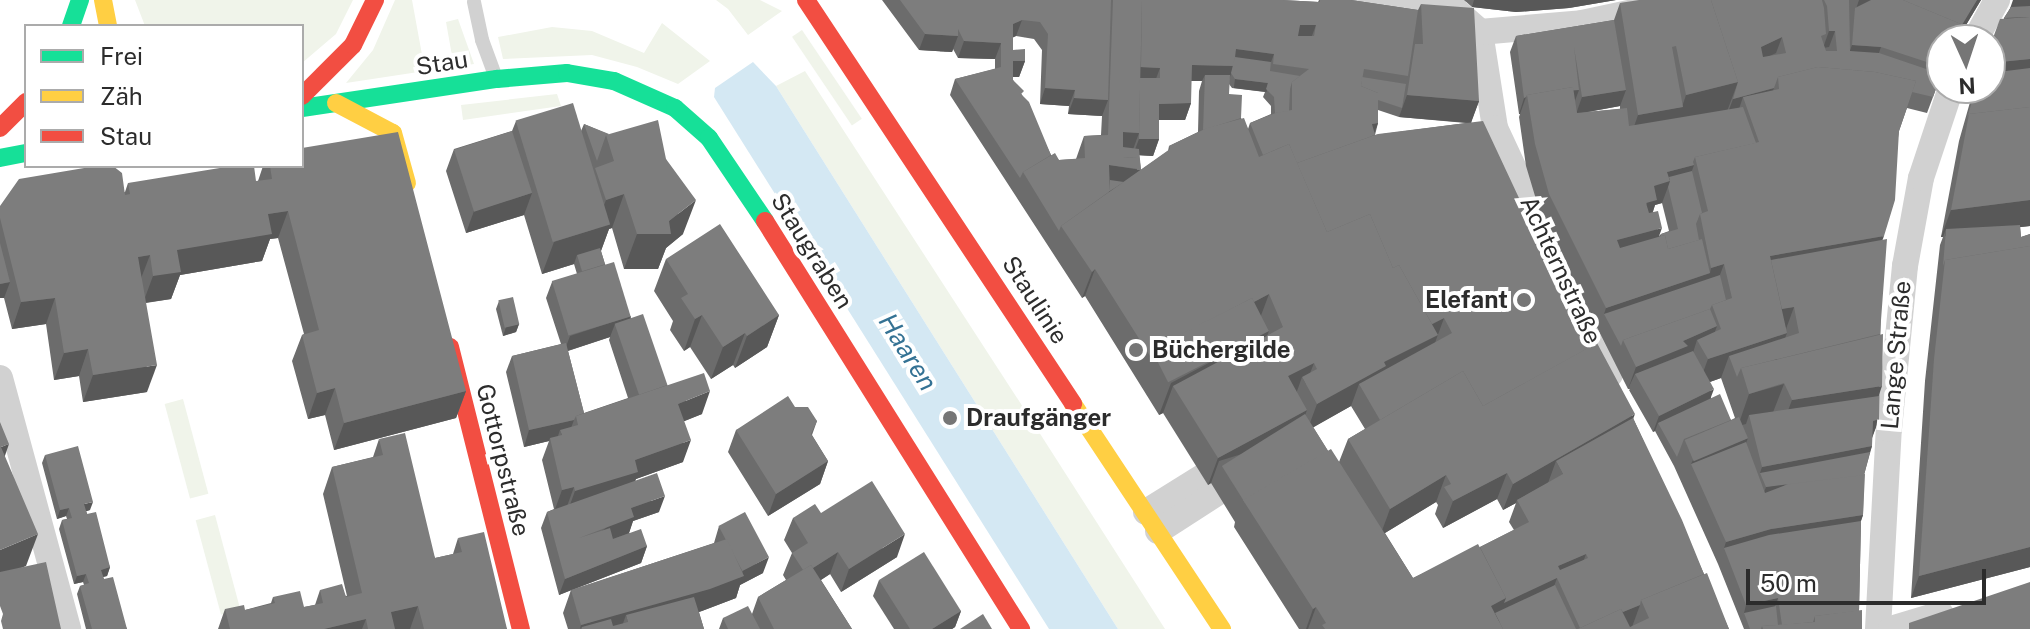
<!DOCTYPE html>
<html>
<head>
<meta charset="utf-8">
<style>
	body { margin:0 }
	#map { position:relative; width:2030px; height:629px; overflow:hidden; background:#fff; font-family:"Public Sans",sans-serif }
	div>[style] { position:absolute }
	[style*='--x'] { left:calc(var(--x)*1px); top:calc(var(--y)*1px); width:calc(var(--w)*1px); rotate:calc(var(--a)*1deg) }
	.green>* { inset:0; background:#f0f4ea; transform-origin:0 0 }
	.water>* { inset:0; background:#d4e8f3 }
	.lane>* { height:14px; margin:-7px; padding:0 7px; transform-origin:7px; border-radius:7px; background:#d1d1d1 }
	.street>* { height:26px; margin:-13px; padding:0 13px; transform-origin:13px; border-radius:13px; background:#d1d1d1 }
	.fast>* { height:18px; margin:-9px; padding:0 9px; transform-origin:9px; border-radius:9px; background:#16e098 }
	.slow>* { height:18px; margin:-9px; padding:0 9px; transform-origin:9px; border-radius:9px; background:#ffcf43 }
	.jam>* { height:18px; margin:-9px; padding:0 9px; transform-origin:9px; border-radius:9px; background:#f24e42 }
	.wall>* { inset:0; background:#6c6c6c }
	.shaded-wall>* { inset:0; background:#585858; transform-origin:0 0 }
	.building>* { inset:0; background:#7d7d7d; transform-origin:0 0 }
	.dots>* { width:22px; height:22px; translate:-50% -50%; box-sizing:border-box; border:4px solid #fff; border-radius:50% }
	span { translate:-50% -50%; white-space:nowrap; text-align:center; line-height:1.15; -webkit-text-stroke:8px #fff; paint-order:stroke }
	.street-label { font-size:24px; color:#2c2c2c }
	.poi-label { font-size:24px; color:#2c2c2c; font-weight:700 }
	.right { translate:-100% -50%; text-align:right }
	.left { translate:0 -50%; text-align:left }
	.water-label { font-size:26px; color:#347294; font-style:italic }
	.legend { position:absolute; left:24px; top:24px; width:280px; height:144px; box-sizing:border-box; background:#fff; border:2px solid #ababab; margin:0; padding:10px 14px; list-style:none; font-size:24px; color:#2c2c2c }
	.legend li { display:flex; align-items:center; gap:16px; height:40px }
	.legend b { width:40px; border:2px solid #ababab }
	.north { position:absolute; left:1926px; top:24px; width:80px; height:80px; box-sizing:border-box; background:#fff; border:2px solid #ababab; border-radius:50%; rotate:177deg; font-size:22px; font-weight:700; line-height:32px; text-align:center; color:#2c2c2c }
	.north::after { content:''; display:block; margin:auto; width:28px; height:36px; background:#767676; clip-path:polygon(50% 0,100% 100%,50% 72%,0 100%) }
	.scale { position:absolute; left:1746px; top:569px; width:240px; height:36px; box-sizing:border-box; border:4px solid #2c2c2c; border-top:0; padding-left:10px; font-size:24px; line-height:28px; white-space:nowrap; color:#2c2c2c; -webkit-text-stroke:6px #fff; paint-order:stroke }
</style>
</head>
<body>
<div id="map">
	<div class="green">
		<div style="clip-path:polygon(135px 0,353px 0,336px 34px,302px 63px,302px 26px,145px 26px)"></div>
		<div style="clip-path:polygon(395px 0,412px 0,425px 71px,346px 83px,373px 50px)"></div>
		<div style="clip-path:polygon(716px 0,760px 0,782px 11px,748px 35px,728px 9px)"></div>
		<div style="clip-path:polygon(458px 19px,474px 64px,454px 67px,446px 22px)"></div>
		<div style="clip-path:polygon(662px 23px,710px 61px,678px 84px,637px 67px,592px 55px,503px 59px,498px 37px,552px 27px,592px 31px,644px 53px)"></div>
		<div style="left:802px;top:30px;width:107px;height:12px;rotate:56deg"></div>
		<div style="clip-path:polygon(805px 71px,1021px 404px,1165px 629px,1118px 629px,776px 86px)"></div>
		<div style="clip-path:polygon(557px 94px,561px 106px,463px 120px,461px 105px)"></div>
		<div style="left:183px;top:399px;width:98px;height:19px;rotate:75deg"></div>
		<div style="left:215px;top:515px;width:98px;height:20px;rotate:75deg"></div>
	</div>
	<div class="water">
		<div style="clip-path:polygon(753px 62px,776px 86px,1118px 629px,1049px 629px,714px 97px,715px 88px)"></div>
	</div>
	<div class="lane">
		<div style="--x:474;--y:2;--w:39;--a:78"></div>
		<div style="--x:482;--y:40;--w:40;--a:69.8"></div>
	</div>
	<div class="street">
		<div style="--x:1355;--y:0;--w:99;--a:5.2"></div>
		<div style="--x:1452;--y:0;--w:9;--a:77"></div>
		<div style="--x:1454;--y:9;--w:35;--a:41"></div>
		<div style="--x:1480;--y:32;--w:97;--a:81.1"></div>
		<div style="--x:1495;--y:128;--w:272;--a:65"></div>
		<div style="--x:1480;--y:32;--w:102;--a:-5"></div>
		<div style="--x:1582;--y:23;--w:109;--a:-12.1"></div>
		<div style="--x:1975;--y:40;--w:46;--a:-61.2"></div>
		<div style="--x:0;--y:378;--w:260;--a:74.8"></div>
		<div style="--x:1146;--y:512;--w:68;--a:-31.8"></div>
		<div style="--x:1158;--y:531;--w:70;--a:-32.8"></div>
		<div style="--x:1878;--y:629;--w:200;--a:-86.9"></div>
		<div style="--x:1889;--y:429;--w:164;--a:-84.4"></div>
		<div style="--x:1905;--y:266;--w:89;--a:-79.7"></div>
		<div style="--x:1921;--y:178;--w:95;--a:-71.6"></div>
		<div style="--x:1891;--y:629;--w:52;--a:-16.7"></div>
	</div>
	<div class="fast">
		<div style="--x:71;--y:26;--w:28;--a:-71"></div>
		<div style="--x:302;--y:108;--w:197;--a:-8.5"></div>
		<div style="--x:497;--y:79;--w:70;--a:-4.9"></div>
		<div style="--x:567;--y:73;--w:48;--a:9.7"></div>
		<div style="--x:614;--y:81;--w:67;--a:23.9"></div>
		<div style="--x:675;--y:108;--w:45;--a:41.4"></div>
		<div style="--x:709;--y:138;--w:100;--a:56"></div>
		<div style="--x:0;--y:158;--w:26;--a:-11"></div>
	</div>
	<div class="slow">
		<div style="--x:103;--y:0;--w:26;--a:79"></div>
		<div style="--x:336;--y:103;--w:64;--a:27.8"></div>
		<div style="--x:393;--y:133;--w:52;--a:74.4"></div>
		<div style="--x:1073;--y:404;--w:270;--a:56.5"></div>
	</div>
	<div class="jam">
		<div style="--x:806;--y:0;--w:484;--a:56.5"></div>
		<div style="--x:302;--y:96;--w:72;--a:-45"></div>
		<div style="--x:353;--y:45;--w:50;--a:-63.9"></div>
		<div style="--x:0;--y:128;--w:37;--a:-45"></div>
		<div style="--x:765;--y:221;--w:482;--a:57.9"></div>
		<div style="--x:450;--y:347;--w:291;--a:75.9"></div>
	</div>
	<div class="wall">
		<div style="clip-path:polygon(evenodd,882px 0,1282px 0,1318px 2px,1319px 0,1351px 0,1418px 10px,1421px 4px,1479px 101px,1471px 122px,1540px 243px,1633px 418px,1729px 629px,1299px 629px,1234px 527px,1235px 522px,1211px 483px,1208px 485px,1163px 413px,1159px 415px,1085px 296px,1082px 298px,950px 95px,955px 79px,995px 69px,995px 59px,958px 58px,953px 49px,952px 52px,919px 50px,882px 0,1016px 36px,1034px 39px,1042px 50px,1040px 104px,1069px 106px,1068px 114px,1102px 116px,1101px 135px,1084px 136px,1076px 159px,1059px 160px,1051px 155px,1022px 95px,1013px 80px,1013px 77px,1019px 77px,1025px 61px,1013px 50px,1013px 37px,1016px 36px,882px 0,1191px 81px,1202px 81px,1199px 91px,1198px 132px,1169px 146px,1168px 151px,1141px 170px,1139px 155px,1153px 156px,1159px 139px,1159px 120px,1185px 120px,1191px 103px,1191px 81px,882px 0,1229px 84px,1232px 88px,1265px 92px,1263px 97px,1271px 106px,1271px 114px,1250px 123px,1248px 129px,1241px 118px,1229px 94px,1229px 84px,882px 0,1378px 110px,1399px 117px,1466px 123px,1375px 135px,1378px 123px,1378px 110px,882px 0,1351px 406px,1365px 429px,1348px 439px,1339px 462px,1328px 451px,1313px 427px,1351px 406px,882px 0,1497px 499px,1503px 510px,1516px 503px,1509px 522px,1514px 530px,1480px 547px,1413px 578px,1385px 533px,1436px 502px,1438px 505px,1435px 514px,1443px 528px,1497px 499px)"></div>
		<div style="clip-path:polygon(1464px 0,1616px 0,1569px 8px,1516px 12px,1472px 7px)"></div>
		<div style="clip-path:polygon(evenodd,1713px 0,1981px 0,1957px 40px,1942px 40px,1942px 73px,1927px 113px,1907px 108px,1899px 131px,1882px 240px,1879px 419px,1872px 437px,1872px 446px,1864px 475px,1863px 515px,1861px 521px,1859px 611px,1862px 629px,1744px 629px,1718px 564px,1674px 466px,1655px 431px,1653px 432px,1629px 390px,1630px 389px,1628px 389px,1541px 216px,1526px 166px,1519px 117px,1520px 114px,1519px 114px,1510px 52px,1516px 36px,1614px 20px,1620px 3px,1713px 0,1620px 106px,1620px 109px,1588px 112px,1620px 106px,1713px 0,1662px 203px,1669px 231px,1661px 234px,1659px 236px,1653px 212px,1655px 205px,1662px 203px,1713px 0,1721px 378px,1735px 418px,1731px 420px,1711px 398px,1710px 382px,1721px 378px)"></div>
		<div style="clip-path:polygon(2030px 0,2030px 226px,2020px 227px,2021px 237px,2030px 234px,2030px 567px,1911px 598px,1925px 381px,1940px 245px,1943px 237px,1941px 237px,1959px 141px,1974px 88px,1990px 88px,2004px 18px,2011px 7px)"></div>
		<div style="clip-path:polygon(evenodd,516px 121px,581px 131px,584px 124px,666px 159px,683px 234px,666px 248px,658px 269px,624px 269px,612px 228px,609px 229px,601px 251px,605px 264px,631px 318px,667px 385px,702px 414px,684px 421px,683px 462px,636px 479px,635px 480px,659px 512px,633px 521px,629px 533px,647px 546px,641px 563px,572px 590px,714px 543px,719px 526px,763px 573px,740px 585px,736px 598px,699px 612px,704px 629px,568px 629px,563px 613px,571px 590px,559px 595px,541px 528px,547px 512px,554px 509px,542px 460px,549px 441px,524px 447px,506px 372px,512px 356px,561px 344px,546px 298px,552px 282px,577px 274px,574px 264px,542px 274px,524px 215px,466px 233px,446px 171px,454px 149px,512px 131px,516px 121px,610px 337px,609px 340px,628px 398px,584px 413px,568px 351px,610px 337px)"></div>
		<div style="clip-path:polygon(263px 166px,302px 166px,466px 391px,456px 418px,334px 450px,325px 415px,308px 419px,292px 361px,302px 335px,304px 334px,278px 238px,270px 239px,262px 261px,180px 275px,171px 299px,146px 303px,147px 392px,83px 402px,79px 376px,54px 380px,46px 324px,12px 329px,4px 298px,0 298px,0 206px,125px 192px,128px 183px,258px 181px)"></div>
		<div style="clip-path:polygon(666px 259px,779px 315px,767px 347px,735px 368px,733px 365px,711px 379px,690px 347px,684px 351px,670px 330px,673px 321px,654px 291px)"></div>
		<div style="clip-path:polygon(499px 301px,519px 324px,516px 332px,503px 336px,496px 309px)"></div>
		<div style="clip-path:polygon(795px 407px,817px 421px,812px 435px,828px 461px,820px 484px,768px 516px,728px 452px,736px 430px)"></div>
		<div style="clip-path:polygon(379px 439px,435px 558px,453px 554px,458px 538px,507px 629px,218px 629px,225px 609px,245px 610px,271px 603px,273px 597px,304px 607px,315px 605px,320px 590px,347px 596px,323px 494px,332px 467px,373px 457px)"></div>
		<div style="clip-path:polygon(45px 455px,90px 510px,86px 511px,110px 567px,107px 576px,103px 577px,127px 629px,86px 629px,77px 594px,80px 586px,84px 585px,83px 582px,74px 584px,59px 529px,62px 520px,67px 519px,66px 516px,57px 519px,42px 463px)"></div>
		<div style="clip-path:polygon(821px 513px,897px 557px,841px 592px,830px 574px,821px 580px,852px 629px,719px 629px,723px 618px,752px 614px,758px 597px,786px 580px,783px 575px,792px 553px,784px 540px,793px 518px)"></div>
		<div style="clip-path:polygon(879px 580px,961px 611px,955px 627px,952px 629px,894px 629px,873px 596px)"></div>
	</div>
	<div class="shaded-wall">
		<div style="clip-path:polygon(1474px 0,1572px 0,1569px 8px,1516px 12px,1472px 7px)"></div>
		<div style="clip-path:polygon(1572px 0,1616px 0,1569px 8px)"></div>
		<div style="clip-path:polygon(1859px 0,1889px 0,1855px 12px)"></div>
		<div style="clip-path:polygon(1977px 0,1981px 0,1957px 40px,1955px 40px,1961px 24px)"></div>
		<div style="clip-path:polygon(2013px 0,2030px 0,2030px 22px,2005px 23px)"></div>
		<div style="clip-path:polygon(1022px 20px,1016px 36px,1008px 40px,1013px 24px)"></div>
		<div style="clip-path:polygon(1300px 25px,1316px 25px,1310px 41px,1294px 41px)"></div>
		<div style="clip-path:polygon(1829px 31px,1835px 31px,1829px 47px,1823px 48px)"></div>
		<div style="clip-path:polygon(925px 34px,958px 36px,952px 52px,919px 50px)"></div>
		<div style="clip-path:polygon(1782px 37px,1776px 53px,1755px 63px,1761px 47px)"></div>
		<div style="clip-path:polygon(964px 41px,1001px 43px,995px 59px,958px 58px)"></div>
		<div style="clip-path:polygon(1852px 45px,1881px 47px,1873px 70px,1844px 67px)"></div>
		<div style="clip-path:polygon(1236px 49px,1274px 54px,1268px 70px,1233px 57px)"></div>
		<div style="clip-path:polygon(2030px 59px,2030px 90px,1990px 88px,1990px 63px)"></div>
		<div style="clip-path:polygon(1013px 61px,1025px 61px,1019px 77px,1007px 77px)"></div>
		<div style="clip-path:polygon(1192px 65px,1234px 66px,1228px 82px,1205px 75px,1202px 81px,1186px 81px)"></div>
		<div style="clip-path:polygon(1138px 67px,1160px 68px,1154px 84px,1139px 84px)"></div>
		<div style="left:1235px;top:79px;width:33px;height:9px;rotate:7deg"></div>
		<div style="clip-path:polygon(1738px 82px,1726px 114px,1627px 147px,1638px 115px,1682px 107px,1686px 95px)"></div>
		<div style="clip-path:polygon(1045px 88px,1075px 90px,1069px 106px,1040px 104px)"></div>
		<div style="clip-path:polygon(1774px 88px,1768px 103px,1743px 97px,1738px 112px,1727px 115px,1733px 99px)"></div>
		<div style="clip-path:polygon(1579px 90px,1573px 106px,1527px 97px)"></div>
		<div style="clip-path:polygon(1626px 90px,1620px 106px,1576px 114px,1582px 97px)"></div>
		<div style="clip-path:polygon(1407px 95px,1479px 101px,1471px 123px,1399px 117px)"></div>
		<div style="clip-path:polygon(1526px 97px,1520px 114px,1519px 114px,1524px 98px)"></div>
		<div style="clip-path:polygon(1074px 98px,1108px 100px,1102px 116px,1068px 114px)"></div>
		<div style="clip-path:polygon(1191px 103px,1185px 120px,1153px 120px,1159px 104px)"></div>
		<div style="clip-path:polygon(1378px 123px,1372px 139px,1372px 124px)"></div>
		<div style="clip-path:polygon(1123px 132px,1139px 133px,1131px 155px,1118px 154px)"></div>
		<div style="clip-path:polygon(1139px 139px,1159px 139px,1153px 156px,1133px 155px)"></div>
		<div style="clip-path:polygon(1109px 165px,1141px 170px,1110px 193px,1105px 188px)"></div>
		<div style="clip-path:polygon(1694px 165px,1686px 188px,1668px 187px,1662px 203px,1655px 205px,1649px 222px,1638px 225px,1654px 186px,1667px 172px)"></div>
		<div style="clip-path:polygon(532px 193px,524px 215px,466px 233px,474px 211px)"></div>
		<div style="clip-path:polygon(624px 194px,612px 228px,609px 229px,599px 256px,577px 255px,574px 264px,542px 274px,554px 242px,595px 229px,606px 200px)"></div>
		<div style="clip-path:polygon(696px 200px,683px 234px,666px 248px,658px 269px,624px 269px,637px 234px,669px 221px)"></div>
		<div style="clip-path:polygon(2030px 200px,2030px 226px,1945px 236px,1946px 229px,1943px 237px,1941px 237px,1951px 210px)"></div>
		<div style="clip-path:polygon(288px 211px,278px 238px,270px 239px,262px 261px,180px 275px,171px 299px,143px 303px,153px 276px,177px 250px,268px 214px)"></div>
		<div style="clip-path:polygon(1662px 228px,1654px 250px,1609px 262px,1617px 240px)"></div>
		<div style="clip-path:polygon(1884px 236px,1874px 262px,1768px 261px,1770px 256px)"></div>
		<div style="clip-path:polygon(150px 255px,140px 281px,138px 257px)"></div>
		<div style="clip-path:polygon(1724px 264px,1714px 291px,1604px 314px,1606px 308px,1710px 273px,1711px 268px)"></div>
		<div style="clip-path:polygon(1095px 269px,1085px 296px,1082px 298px,1092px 272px)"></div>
		<div style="clip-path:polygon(10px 282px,4px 298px,0 298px,0 284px)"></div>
		<div style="clip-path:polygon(1269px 294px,1259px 321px,1154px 354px)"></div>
		<div style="clip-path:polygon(55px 298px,46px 324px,12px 329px,21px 302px)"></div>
		<div style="clip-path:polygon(1794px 307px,1786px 329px,1779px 309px)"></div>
		<div style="clip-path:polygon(702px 315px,690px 347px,684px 351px,695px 319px)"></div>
		<div style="clip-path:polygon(779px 315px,767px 347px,735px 368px,747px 336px)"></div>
		<div style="clip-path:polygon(631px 316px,625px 332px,615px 324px,610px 337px,564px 352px,570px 336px)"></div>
		<div style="clip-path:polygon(1444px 318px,1428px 362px,1359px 384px,1351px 406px,1307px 431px,1317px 404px,1384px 362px,1429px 326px)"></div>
		<div style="clip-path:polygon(519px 324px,516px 332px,503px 336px,506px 327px)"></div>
		<div style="clip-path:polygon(1717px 326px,1709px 349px,1697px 340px,1692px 356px,1635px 374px,1628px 389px,1636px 367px,1683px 341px)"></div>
		<div style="clip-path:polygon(1269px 331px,1257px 363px,1173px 386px,1163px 413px,1159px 415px,1171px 383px)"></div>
		<div style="clip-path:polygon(745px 333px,733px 365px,711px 379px,723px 347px)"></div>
		<div style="clip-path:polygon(1787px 333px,1777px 360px,1729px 356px,1721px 378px,1698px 386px,1708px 359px)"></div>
		<div style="clip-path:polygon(88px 349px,79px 376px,54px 380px,64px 353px)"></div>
		<div style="clip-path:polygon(1314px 363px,1306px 384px,1302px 377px,1296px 394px,1288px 376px)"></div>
		<div style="clip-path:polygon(157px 365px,147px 392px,83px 402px,93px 375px)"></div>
		<div style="clip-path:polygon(1784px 384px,1772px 415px,1749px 415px,1746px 424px,1738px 426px,1749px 394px)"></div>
		<div style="clip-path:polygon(1882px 386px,1871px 418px,1780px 432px,1792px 400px)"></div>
		<div style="clip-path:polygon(335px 388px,325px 415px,308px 419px,317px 393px)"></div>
		<div style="clip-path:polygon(1714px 389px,1708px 405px,1658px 423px,1655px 431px,1653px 432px,1659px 416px)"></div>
		<div style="clip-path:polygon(466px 391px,456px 418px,334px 450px,344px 423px)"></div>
		<div style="clip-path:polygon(710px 391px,702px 414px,670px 427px,678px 404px)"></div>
		<div style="clip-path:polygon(1307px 410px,1297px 437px,1219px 461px,1211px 483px,1208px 485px,1218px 458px)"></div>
		<div style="clip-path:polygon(1635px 414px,1625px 440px,1563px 474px,1556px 461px,1548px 483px,1517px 500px,1516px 503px,1503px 510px,1513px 484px)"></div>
		<div style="clip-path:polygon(1879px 419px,1871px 441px,1873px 421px)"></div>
		<div style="clip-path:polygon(574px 420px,568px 436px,562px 435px,560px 430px,557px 439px,550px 438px,549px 441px,524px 447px,529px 430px)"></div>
		<div style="clip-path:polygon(1748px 438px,1738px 464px,1691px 464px,1693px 460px)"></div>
		<div style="clip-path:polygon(691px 440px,683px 462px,636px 479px,630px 494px,567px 513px,575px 491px,635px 460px)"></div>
		<div style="clip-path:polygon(9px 444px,0 470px,1px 447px)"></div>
		<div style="clip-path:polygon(1872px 446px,1864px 468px,1760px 473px,1762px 467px)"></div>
		<div style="clip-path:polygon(828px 461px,820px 484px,768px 516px,776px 494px)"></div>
		<div style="clip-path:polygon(1507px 473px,1497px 499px,1443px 528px,1453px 501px)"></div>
		<div style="clip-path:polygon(1446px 475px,1436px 502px,1380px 536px,1390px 509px)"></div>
		<div style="clip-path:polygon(1788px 483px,1760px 503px,1766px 487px)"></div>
		<div style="clip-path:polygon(574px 487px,566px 509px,554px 512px,562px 490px)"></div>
		<div style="clip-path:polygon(665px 496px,659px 512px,633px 521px,629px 533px,573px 554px,631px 508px)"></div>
		<div style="clip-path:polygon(93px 502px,90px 510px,81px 513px,84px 504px)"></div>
		<div style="clip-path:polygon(69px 508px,66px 516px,57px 519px,60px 510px)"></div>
		<div style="clip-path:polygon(1863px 515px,1855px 537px,1724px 548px,1726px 542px,1771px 529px)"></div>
		<div style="clip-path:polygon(38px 534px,26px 566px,0 577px,0 550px)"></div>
		<div style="clip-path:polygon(905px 534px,897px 557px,841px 592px,849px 569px)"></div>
		<div style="clip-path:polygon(647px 546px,641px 563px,559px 595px,565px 579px)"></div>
		<div style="clip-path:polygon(2030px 547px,2030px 567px,1911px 598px,1919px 576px)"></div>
		<div style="clip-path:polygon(838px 552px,830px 574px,796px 596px,805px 573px)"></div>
		<div style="clip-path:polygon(1586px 554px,1578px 576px,1557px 578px,1549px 601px,1483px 629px,1491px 606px,1558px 566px)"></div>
		<div style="clip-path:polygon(769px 557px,763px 573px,740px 585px,736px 598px,702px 611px,639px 629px,628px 622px,626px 615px,621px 629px,582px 627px,580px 629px,581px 625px,741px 577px,743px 570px)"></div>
		<div style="clip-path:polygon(110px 567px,107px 576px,98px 578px,101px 570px)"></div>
		<div style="clip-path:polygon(86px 574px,83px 582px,74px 584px,77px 576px)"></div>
		<div style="clip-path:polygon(1778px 598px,1772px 614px,1744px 613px,1746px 605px)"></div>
		<div style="clip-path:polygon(1640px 605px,1632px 627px,1581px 629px)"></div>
		<div style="clip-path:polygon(418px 606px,410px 629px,385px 629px,391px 612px)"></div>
		<div style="clip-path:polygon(1316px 607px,1308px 629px,1306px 629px,1313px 609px)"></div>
		<div style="clip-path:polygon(961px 611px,955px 627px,952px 629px,932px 629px)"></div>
		<div style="clip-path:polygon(366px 619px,362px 629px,324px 629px)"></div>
	</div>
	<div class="building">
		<div style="clip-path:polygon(900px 0,1111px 0,1108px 100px,1074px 98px,1075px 90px,1045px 88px,1048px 34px,1040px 22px,1022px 20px,1013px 24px,1013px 50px,1025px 49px,1025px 61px,1013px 61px,1013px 80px,1024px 91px,1021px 94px,1029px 102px,1051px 155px,1023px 172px,1020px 178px,955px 79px,1001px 67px,1001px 43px,964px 41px,958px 29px,958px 36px,925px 34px)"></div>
		<div style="clip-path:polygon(1113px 0,1142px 0,1139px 133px,1123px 132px,1123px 157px,1137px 158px,1138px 169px,1109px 165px,1110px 191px,1061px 226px,1059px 231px,1023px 172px,1055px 153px,1059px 160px,1085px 158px,1084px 136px,1108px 135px)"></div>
		<div style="clip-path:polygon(evenodd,1142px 0,1282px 0,1320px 2px,1320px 0,1351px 0,1418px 10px,1408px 76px,1364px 69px,1361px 86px,1378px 93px,1378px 123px,1372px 124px,1375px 135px,1297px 163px,1289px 144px,1263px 155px,1250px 123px,1278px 112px,1292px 110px,1292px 82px,1309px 69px,1273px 64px,1274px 54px,1236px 49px,1234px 66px,1192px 65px,1191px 103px,1159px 104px,1159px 139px,1139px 139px,1140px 78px,1160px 78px,1160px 68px,1141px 67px,1142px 0,1300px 25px,1316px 25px,1314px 36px,1298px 36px,1300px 25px)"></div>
		<div style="clip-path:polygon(1639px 0,1711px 0,1738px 82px,1686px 95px,1676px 46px,1672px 47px,1683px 107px,1638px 115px,1620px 3px)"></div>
		<div style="clip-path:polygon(evenodd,1711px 0,1822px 0,1824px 8px,1826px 34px,1821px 36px,1826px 51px,1837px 51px,1835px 31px,1829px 31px,1827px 6px,1824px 0,1849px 0,1850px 51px,1879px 53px,1941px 74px,1933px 97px,1912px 92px,1916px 81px,1875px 72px,1818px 67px,1778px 77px,1774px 88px,1733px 99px,1738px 82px,1711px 0,1782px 37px,1786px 53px,1763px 57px,1761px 47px,1782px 37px)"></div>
		<div style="clip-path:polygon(1871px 0,1903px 0,1961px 24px,1955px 40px,1942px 40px,1942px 67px,1881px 47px,1852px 45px,1855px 8px)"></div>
		<div style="clip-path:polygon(1903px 0,1977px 0,1959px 30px,1961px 24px)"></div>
		<div style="clip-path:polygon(1421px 4px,1474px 8px,1479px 101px,1407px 95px,1415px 44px,1423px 44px)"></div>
		<div style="clip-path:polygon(2030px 6px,2030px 17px,2004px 18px,2011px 7px)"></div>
		<div style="clip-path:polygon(2030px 17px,2030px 59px,1990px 63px,1990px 46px,2000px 19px)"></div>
		<div style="clip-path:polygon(1614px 20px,1626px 90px,1582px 97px,1574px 47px,1579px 90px,1573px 90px,1573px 87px,1527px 95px,1526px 97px,1524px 98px,1516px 36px)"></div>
		<div style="clip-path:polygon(1235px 57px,1271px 62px,1270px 71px,1300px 76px,1292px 82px,1290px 89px,1289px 111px,1275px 113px,1274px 97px,1266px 89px,1268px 83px,1235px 79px,1231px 73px)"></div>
		<div style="clip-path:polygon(1818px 67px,1875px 72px,1916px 81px,1899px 131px,1895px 200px,1884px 236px,1770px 256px,1787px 333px,1708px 359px,1697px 340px,1721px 329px,1712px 305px,1732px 298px,1724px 264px,1711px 268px,1700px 214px,1708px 211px,1695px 157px,1759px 142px,1743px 97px,1779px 89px,1778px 77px)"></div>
		<div style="clip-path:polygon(2030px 68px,2030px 107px,1969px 114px,1967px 118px,1976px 88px,1990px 88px,1990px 73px)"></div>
		<div style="clip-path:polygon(1205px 75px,1230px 75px,1229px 94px,1242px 95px,1241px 118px,1203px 130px)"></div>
		<div style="clip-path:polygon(1362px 77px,1406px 84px,1402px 108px,1378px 100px,1378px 93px,1361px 86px)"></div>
		<div style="clip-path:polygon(1573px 87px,1577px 113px,1627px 108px,1629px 126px,1743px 107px,1756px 143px,1695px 157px,1693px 162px,1694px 165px,1667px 172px,1670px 181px,1654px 186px,1657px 200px,1646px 203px,1649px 213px,1658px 211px,1662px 228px,1617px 240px,1620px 248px,1665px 235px,1668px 249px,1702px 239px,1710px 273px,1606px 308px,1549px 194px,1535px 144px,1527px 95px)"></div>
		<div style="left:573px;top:103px;width:127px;height:60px;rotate:73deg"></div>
		<div style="clip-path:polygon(2030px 107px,2030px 200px,1951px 210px,1969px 114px)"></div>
		<div style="clip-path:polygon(1244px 118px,1259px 157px,1289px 144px,1327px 232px,1370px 214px,1393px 268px,1399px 265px,1438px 335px,1384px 362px,1386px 366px,1317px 404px,1302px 377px,1317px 369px,1314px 363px,1288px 376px,1307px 410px,1218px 458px,1173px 386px,1283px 327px,1269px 294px,1254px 302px,1252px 298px,1152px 351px,1150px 356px,1095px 269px,1092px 272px,1061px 226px,1170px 149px,1169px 146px,1207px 128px)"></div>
		<div style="clip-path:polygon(658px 120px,666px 159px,696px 200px,669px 221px,671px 234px,637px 234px,624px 194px,606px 200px,595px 168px,614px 161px,606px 135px)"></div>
		<div style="clip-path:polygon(1483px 121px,1540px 243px,1594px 345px,1483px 406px,1463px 371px,1380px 420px,1359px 384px,1452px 333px,1444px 318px,1432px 324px,1399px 265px,1393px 268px,1370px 214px,1327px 232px,1297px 163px,1378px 134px)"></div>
		<div style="clip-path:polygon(584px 124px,609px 134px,606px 135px,597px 161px)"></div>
		<div style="left:512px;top:131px;width:65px;height:61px;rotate:72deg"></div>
		<div style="clip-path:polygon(398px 132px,466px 391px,344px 423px,335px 388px,317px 393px,302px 335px,319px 330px,288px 211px,268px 214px,272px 234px,177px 250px,181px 272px,153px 276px,150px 255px,138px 257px,157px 365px,93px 375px,88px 349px,64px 353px,55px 298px,21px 302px,0 218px,0 206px,19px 179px,96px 166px,113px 166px,122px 173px,125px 195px,130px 194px,128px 183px,232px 166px,254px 166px,256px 181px,272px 179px,270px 166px,302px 166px,302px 148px)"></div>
		<div style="clip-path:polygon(1123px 147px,1139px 149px,1141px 170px,1137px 170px,1137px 158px,1123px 157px)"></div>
		<div style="clip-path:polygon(1692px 171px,1702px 213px,1700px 214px,1696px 224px,1699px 240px,1668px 249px,1665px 235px,1661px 236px,1661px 234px,1678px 229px,1668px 187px,1670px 181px,1669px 177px)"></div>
		<div style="clip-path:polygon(1110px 180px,1124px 182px,1110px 191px)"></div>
		<div style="clip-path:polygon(720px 224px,779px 315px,747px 336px,745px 333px,723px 347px,702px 315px,695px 319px,681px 298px,688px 294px,666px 259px)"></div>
		<div style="clip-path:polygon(2020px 225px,2021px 237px,2030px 234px,2030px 246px,1945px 260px,1943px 266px,1946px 229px)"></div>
		<div style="clip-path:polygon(1887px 239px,1880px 334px,1741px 368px,1737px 377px,1729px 356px,1799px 333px,1794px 307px,1782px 309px,1771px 260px)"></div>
		<div style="clip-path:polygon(0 243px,10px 282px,0 284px)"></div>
		<div style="clip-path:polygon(2030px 246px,2030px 547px,1919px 576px,1934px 359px,1945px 260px)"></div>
		<div style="left:600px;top:248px;width:17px;height:24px;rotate:73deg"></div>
		<div style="left:614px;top:262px;width:57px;height:65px;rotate:73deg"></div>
		<div style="clip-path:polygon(1720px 275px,1726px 300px,1712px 305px,1710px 309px,1623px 340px,1621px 346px,1604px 314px)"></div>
		<div style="left:513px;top:297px;width:28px;height:15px;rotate:77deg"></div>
		<div style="left:1252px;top:298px;width:37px;height:113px;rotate:63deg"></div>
		<div style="clip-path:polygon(1710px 309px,1717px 326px,1683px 341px,1688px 346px,1636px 367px,1623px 340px)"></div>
		<div style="left:643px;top:314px;width:75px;height:30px;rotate:71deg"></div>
		<div style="clip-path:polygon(1883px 334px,1882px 386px,1792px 400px,1784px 383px,1749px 394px,1741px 368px)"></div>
		<div style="clip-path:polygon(566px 343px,584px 413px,576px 416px,574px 420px,529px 430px,512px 356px)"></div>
		<div style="clip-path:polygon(1597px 343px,1635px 414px,1513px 484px,1507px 473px,1453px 501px,1444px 487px,1451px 484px,1446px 475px,1390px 509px,1348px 439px,1463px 371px,1483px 406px)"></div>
		<div style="clip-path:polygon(1693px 351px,1714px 389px,1659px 416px,1635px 374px)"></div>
		<div style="clip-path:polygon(704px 373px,710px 391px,678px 404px,691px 440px,635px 460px,638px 472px,575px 491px,574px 487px,562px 490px,550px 438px,562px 435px,560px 430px,578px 425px,576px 416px)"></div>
		<div style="clip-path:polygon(1720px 394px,1731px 420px,1684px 439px,1677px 457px,1658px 423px)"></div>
		<div style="clip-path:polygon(788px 396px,795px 407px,808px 407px,817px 421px,811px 434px,828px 461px,776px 494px,736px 430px)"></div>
		<div style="clip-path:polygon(1879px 396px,1879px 419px,1873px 421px,1872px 446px,1762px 467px,1749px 415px)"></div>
		<div style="left:1305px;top:414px;width:44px;height:98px;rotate:58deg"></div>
		<div style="left:1739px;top:417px;width:23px;height:59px;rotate:67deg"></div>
		<div style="clip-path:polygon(evenodd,1633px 418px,1682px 520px,1704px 574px,1641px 600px,1640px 605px,1623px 612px,1621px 609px,1580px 628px,1557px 578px,1504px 603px,1506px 598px,1480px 547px,1529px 522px,1517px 500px,1563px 474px,1556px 461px,1633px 418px,1586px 554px,1588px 558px,1560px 570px,1558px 566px,1586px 554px)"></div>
		<div style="clip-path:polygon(0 422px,9px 444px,1px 447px,38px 534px,0 550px)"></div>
		<div style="clip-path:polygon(405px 433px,435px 558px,462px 552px,458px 538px,484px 532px,507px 629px,424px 629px,418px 606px,391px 612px,395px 629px,368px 629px,366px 619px,324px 629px,230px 629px,225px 609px,244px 605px,245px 610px,275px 603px,273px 597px,300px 591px,304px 607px,323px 603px,320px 590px,342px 584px,346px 597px,362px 593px,332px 467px,383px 455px,379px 439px)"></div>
		<div style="clip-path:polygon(1746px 442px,1765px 493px,1791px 483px,1865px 474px,1863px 515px,1771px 529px,1726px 542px,1691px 464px)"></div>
		<div style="clip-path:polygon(78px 446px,93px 502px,84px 504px,87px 514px,96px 512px,110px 567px,101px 570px,104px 579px,113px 577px,127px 629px,92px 629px,80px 586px,89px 583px,86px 574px,77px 576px,62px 520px,72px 518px,69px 508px,60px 510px,45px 455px)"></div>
		<div style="clip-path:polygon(1331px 449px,1413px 578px,1478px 544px,1506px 598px,1491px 606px,1503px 629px,1325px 629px,1322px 625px,1326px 623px,1316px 607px,1313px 609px,1243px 500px)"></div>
		<div style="clip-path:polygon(1870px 452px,1864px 475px,1766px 487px,1760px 473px)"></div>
		<div style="clip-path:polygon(657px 473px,665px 496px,631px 508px,634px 517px,579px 538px,610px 528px,613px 539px,641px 529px,647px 546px,565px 579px,547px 512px)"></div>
		<div style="clip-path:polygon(872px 481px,905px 534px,849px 569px,838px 552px,813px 568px,811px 565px,803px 570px,792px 553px,808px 543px,793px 518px,815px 504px,821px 513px)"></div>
		<div style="left:745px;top:512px;width:51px;height:30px;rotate:62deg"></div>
		<div style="clip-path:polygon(1861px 521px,1859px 611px,1815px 616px,1813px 622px,1782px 625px,1778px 598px,1746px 605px,1724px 548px,1769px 535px)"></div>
		<div style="clip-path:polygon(727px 539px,744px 576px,710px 589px,581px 625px,571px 590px)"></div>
		<div style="clip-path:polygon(924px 552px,961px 611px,932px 629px,910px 629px,879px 580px)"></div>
		<div style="clip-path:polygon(46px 562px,61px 629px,3px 629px,1px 621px,3px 614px,0 606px,0 572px)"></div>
		<div style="clip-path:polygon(811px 565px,852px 629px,774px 629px,758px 597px)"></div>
		<div style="clip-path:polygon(1707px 573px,1729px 629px,1578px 629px,1621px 609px,1630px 627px,1649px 618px,1641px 600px)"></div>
		<div style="clip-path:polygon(2030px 582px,2030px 629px,1909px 629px,1909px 623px)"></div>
		<div style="clip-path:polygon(1555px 585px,1576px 629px,1503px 629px,1495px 613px)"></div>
		<div style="clip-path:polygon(694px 597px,704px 629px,582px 629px,582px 627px,611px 619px,613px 626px,628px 622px,626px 615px)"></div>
		<div style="clip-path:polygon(748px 606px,760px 629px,728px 629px,723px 618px)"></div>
		<div style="clip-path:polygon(1776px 606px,1778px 625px,1762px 626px,1761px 629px,1750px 629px,1744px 613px)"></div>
		<div style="clip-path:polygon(1862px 610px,1862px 629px,1763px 629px,1762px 626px,1815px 622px,1815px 616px)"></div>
		<div style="clip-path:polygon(983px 614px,992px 629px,960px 629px)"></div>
	</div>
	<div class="dots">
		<div style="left:1524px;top:300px;background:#767676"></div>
		<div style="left:1136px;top:350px;background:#767676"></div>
		<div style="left:950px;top:418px;background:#767676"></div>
	</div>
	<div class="street-label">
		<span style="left:442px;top:63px;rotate:-9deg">Stau</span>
		<span style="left:812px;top:251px;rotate:58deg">Staugraben</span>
		<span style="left:1561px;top:270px;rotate:65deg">Achternstraße</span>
		<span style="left:1035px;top:300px;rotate:57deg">Staulinie</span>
		<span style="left:1896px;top:355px;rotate:-85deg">Lange Straße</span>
		<span style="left:503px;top:460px;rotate:76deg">Gottorpstraße</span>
	</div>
	<div class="poi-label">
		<span class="right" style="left:1508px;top:300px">Elefant</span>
		<span class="left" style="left:1152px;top:350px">Büchergilde</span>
		<span class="left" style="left:966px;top:418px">Draufgänger</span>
	</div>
	<div class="water-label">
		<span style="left:908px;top:352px;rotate:58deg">Haaren</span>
	</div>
	<ul class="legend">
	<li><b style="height:10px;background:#16e098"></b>Frei</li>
	<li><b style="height:10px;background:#ffcf43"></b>Zäh</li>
	<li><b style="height:10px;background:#f24e42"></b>Stau</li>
	</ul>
	<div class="north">N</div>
	<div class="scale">50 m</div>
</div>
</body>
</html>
